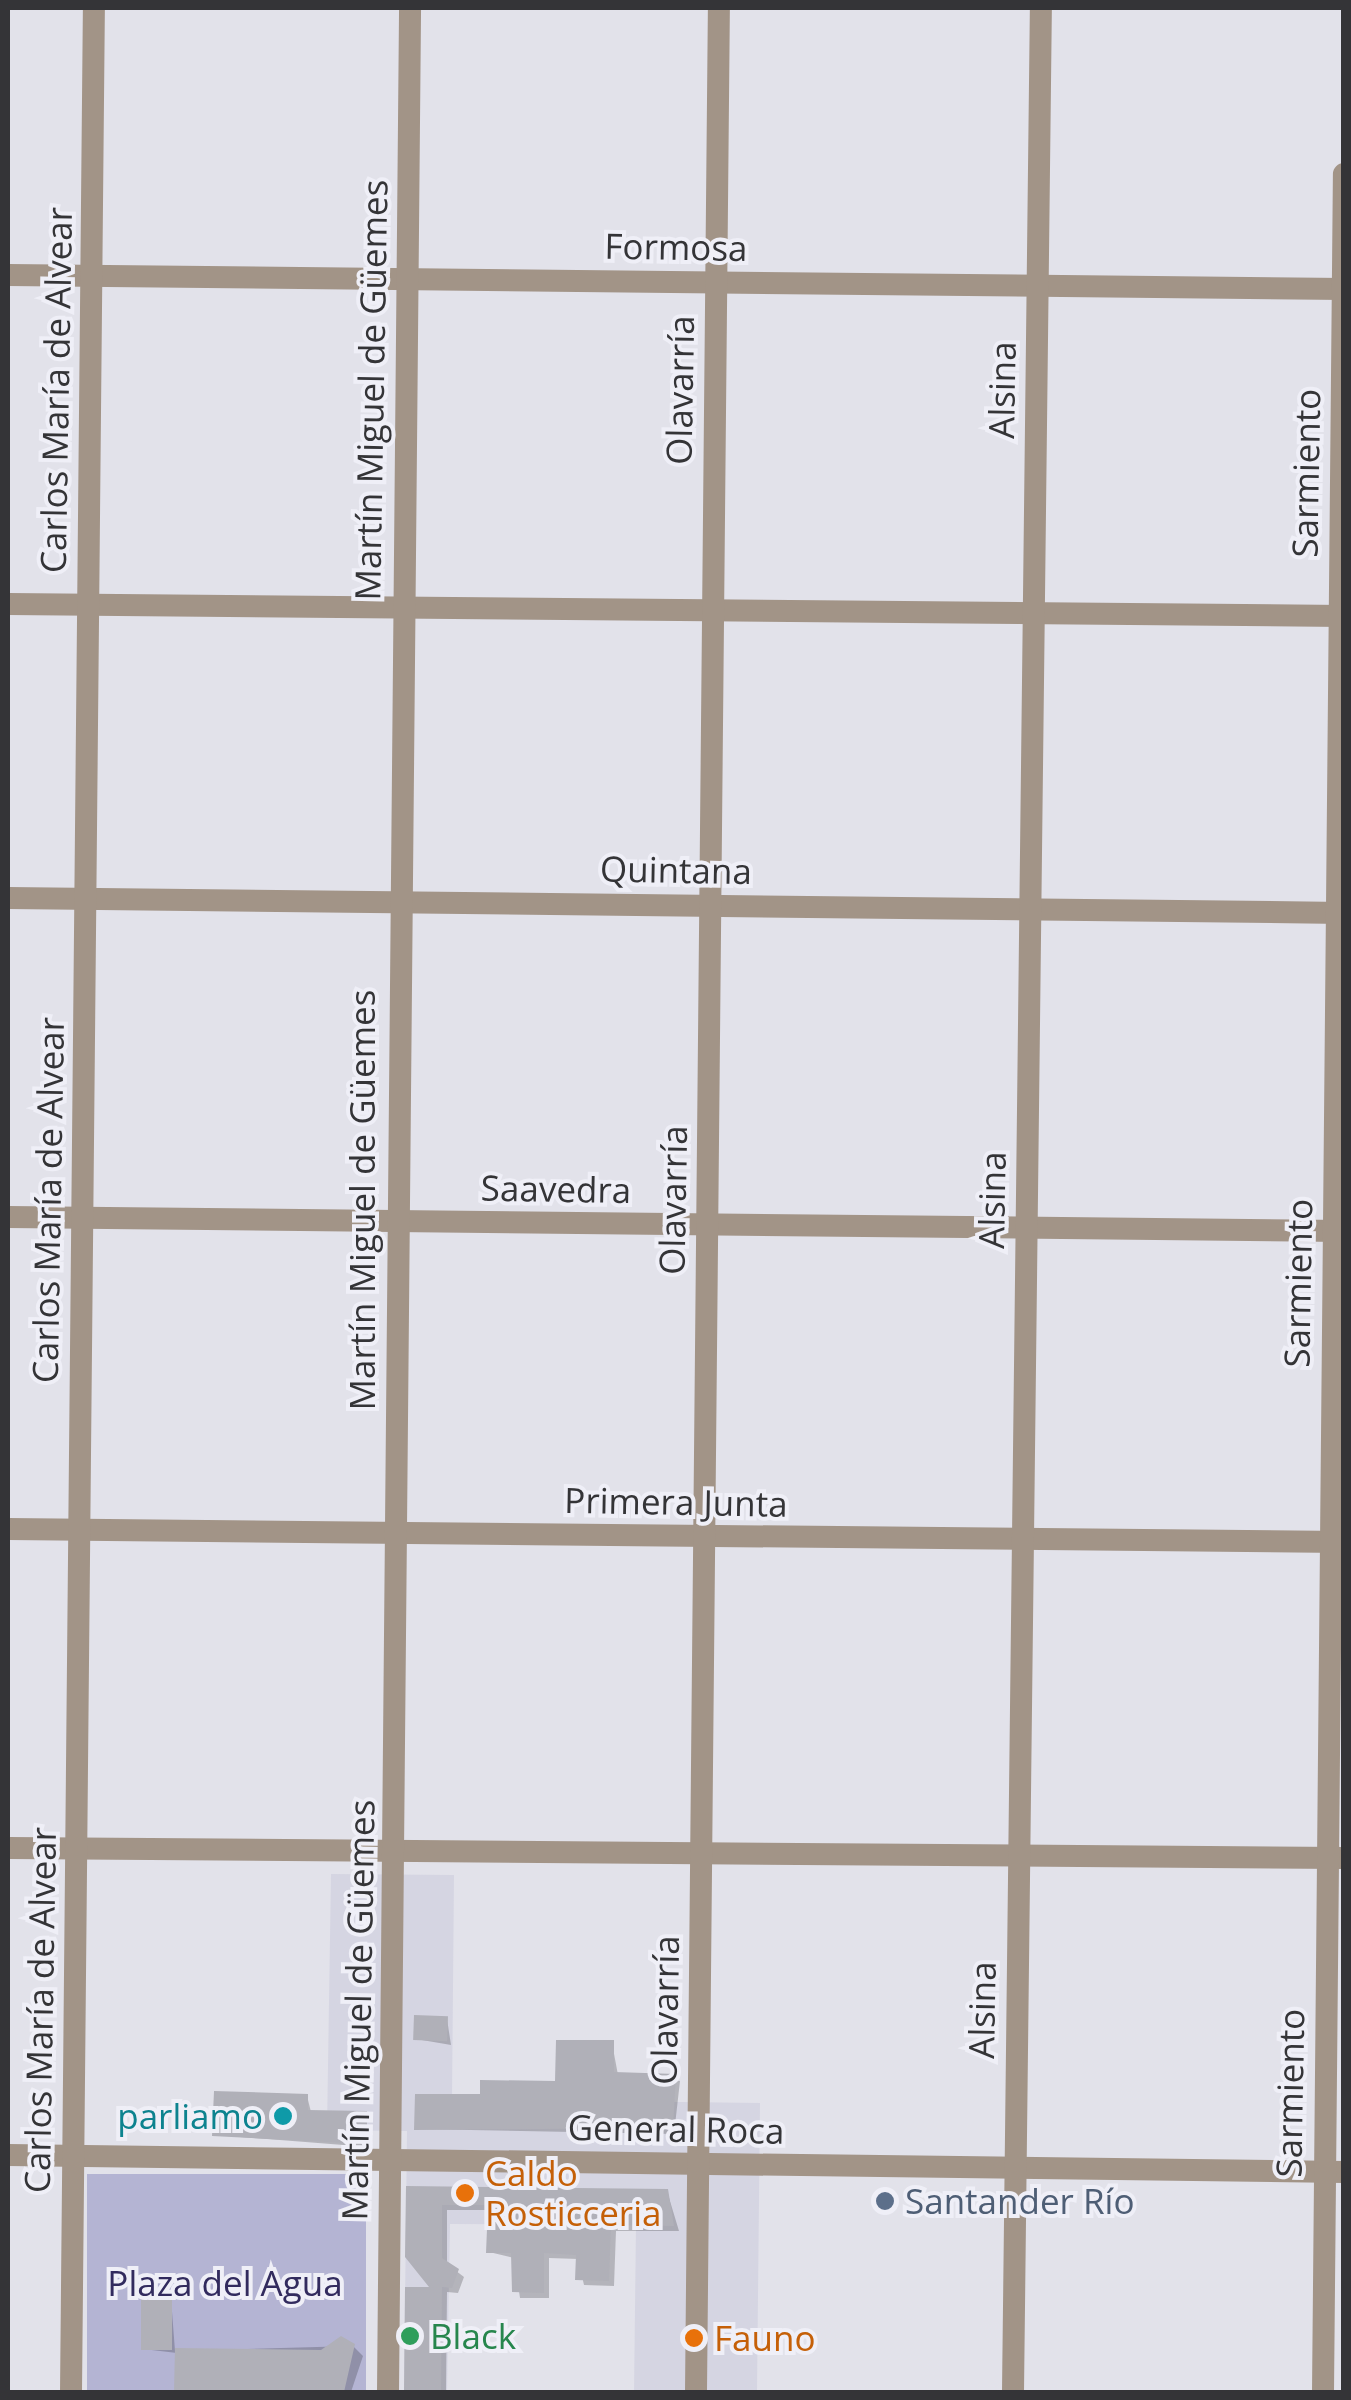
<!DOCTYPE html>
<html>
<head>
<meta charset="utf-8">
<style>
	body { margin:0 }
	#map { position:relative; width:1351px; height:2400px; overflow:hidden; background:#e2e2ea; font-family:"Open Sans",sans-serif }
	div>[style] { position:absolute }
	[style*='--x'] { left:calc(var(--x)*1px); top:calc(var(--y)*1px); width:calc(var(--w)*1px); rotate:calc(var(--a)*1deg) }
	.built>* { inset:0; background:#d5d5e2 }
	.green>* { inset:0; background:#b4b4d3; transform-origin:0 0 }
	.shadow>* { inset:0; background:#0003 }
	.building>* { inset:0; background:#b0b0b8; transform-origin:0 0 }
	.minor>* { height:22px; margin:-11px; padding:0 11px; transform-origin:11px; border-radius:11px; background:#a29487 }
	.dots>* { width:28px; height:28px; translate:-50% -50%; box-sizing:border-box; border:5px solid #efeff7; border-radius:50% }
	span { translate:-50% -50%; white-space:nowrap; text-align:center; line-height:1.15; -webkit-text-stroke:8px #efeff7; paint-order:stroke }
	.street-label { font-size:35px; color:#343437 }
	.culture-label { font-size:35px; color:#0d838f }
	.right { translate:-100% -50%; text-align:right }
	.food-label { font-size:35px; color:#c56008 }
	.left { translate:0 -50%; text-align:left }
	.service-label { font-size:35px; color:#4e5e75 }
	.park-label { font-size:35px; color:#322b5e }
	.leisure-label { font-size:35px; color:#27864d }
	.frame { position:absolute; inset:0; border:10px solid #343437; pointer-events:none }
</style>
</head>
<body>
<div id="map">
	<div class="built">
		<div style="clip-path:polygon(331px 1874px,454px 1875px,452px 2099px,760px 2103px,757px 2392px,634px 2392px,636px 2225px,450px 2224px,447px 2392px,404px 2392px,407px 2131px,327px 2130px)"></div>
	</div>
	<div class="green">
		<div style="left:87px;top:2174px;width:279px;height:218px"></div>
	</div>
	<div class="shadow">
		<div style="clip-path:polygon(447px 2019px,451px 2045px,416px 2039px)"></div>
		<div style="clip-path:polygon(612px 2043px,618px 2075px,680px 2081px,674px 2134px,417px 2129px,482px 2097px,557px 2083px)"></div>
		<div style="clip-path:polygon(307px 2096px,311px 2112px,366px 2114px,369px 2147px,215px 2135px)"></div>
		<div style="clip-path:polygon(409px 2188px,667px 2191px,679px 2231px,616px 2231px,614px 2286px,584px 2285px,578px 2259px,549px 2258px,549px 2298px,520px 2298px,514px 2258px,489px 2252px,490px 2210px,447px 2210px,447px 2264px,464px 2277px,458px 2293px,447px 2292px,446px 2392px,407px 2392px,408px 2289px,434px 2290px)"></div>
		<div style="clip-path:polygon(171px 2298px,175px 2351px,353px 2346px,363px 2356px,351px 2392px,177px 2392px,177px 2353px,143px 2349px)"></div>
	</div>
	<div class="building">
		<div style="left:414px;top:2015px;width:34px;height:25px;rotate:2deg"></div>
		<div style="clip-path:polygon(556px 2040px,614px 2040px,614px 2072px,676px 2074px,673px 2128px,414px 2130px,415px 2094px,480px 2094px,480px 2080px,555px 2081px)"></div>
		<div style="clip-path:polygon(214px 2091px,308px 2094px,308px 2110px,367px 2111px,366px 2144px,212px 2136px)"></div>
		<div style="clip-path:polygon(406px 2186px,668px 2189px,674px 2226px,611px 2225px,609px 2281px,575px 2280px,576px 2255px,544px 2253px,544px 2293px,512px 2292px,511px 2253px,486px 2253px,488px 2205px,442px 2205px,442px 2258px,459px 2269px,452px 2288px,442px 2287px,441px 2392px,404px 2392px,405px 2287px,429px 2287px,405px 2257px)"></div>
		<div style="left:141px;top:2296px;width:31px;height:54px"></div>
		<div style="clip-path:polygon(341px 2336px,355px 2344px,344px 2392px,174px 2392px,175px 2348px,321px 2350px)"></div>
	</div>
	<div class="minor">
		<div style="--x:8;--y:275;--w:1336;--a:0.6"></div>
		<div style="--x:8;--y:604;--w:1336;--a:0.51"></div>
		<div style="--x:8;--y:898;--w:1336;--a:0.64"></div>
		<div style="--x:8;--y:1217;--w:1336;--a:0.6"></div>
		<div style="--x:8;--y:1529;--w:1336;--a:0.56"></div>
		<div style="--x:8;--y:1848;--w:1336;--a:0.43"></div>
		<div style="--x:8;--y:2155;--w:1336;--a:0.73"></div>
		<div style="--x:71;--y:2392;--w:2384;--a:-89.45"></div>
		<div style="--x:388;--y:2392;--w:2384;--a:-89.47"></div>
		<div style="--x:696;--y:2392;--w:2384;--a:-89.45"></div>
		<div style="--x:1013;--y:2392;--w:2384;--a:-89.33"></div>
		<div style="--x:1323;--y:2392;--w:2218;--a:-89.46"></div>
	</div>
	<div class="dots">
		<div style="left:283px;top:2116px;background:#0f9aa8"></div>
		<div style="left:465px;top:2193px;background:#e8710a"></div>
		<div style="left:885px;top:2201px;background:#5c6f8a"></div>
		<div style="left:410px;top:2336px;background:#2e9e5b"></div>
		<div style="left:694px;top:2338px;background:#e8710a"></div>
	</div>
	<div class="street-label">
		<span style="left:676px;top:247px;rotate:1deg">Formosa</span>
		<span style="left:56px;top:390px;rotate:-89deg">Carlos María de Alvear</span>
		<span style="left:371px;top:390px;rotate:-89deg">Martín Miguel de Güemes</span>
		<span style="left:680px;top:390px;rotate:-89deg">Olavarría</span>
		<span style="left:1002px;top:390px;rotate:-89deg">Alsina</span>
		<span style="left:1306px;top:473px;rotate:-89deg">Sarmiento</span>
		<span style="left:676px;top:870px;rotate:1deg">Quintana</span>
		<span style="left:556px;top:1189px;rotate:1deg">Saavedra</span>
		<span style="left:48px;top:1200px;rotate:-89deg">Carlos María de Alvear</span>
		<span style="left:362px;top:1200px;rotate:-90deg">Martín Miguel de Güemes</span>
		<span style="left:673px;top:1200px;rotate:-89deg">Olavarría</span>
		<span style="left:992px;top:1200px;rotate:-89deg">Alsina</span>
		<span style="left:1298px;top:1283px;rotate:-89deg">Sarmiento</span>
		<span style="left:676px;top:1502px;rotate:1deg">Primera Junta</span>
		<span style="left:40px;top:2010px;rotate:-89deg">Carlos María de Alvear</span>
		<span style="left:358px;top:2010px;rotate:-89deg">Martín Miguel de Güemes</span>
		<span style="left:665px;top:2010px;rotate:-89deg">Olavarría</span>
		<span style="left:982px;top:2010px;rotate:-89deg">Alsina</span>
		<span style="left:1290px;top:2093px;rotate:-89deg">Sarmiento</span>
		<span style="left:676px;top:2129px;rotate:1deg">General Roca</span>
	</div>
	<div class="culture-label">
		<span class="right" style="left:263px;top:2116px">parliamo</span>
	</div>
	<div class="food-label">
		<span class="left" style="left:485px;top:2193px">Caldo<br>Rosticceria</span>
		<span class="left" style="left:714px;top:2338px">Fauno</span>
	</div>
	<div class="service-label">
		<span class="left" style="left:905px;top:2201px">Santander Río</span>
	</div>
	<div class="park-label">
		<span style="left:225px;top:2283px">Plaza del Agua</span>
	</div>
	<div class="leisure-label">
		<span class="left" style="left:430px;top:2336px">Black</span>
	</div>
	<div class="frame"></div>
</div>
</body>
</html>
